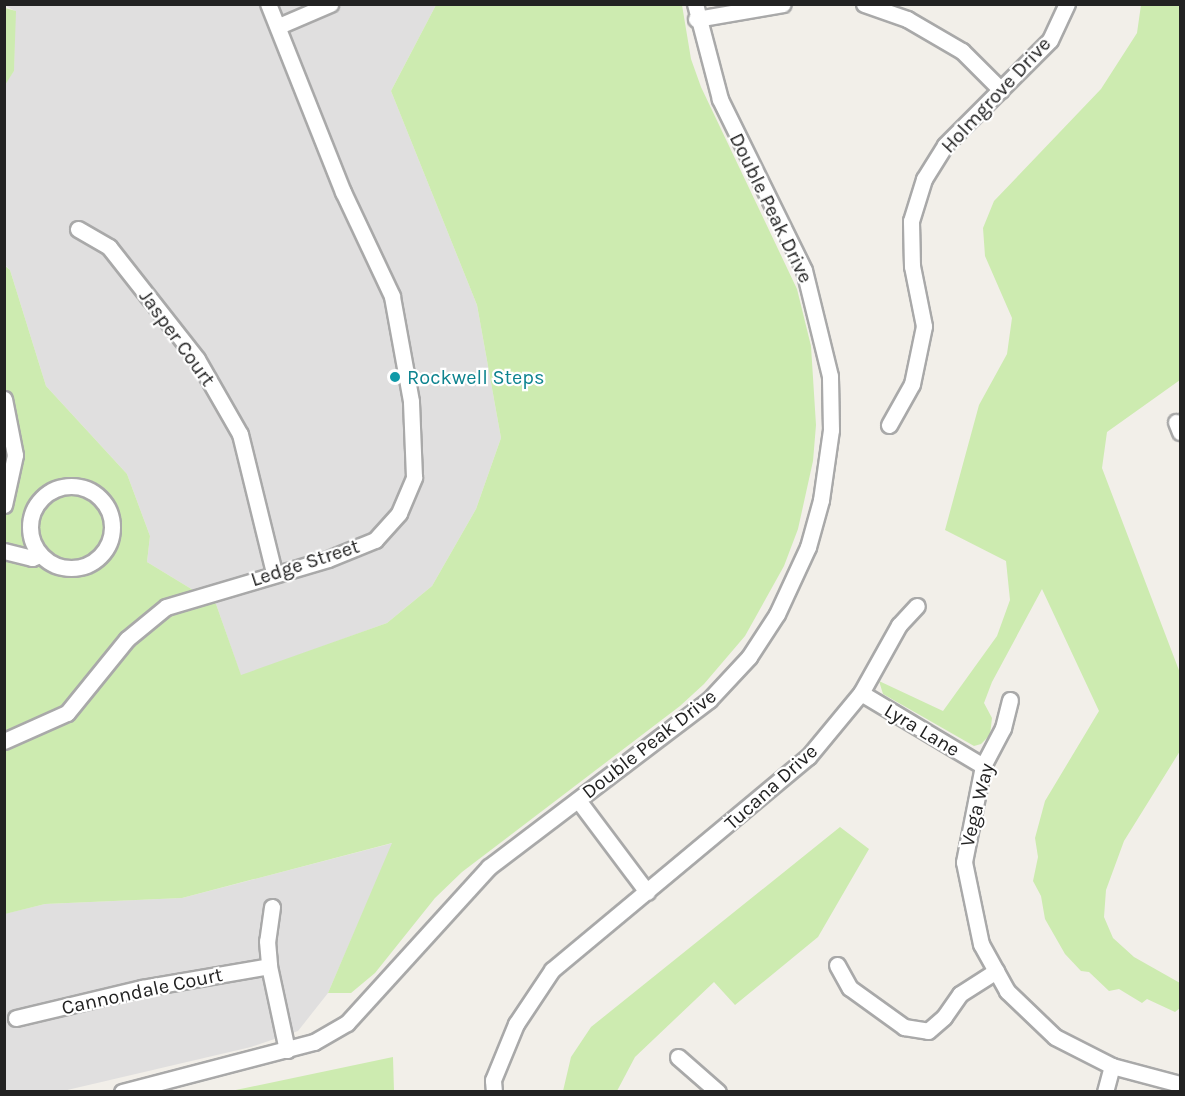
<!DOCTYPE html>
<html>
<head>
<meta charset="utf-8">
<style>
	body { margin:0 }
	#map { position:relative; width:1185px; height:1096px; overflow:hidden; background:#f2efe9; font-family:Karla,sans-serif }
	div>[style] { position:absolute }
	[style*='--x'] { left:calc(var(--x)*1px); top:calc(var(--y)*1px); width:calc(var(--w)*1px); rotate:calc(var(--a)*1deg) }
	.residential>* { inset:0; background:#e0dfdf }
	.grass>* { inset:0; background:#cdebb0 }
	.roads { filter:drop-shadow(2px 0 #a9a9a9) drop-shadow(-2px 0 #a9a9a9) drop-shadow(0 2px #a9a9a9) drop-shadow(0 -2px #a9a9a9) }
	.minor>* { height:15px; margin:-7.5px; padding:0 7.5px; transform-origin:7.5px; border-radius:7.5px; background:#fff }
	.minor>.ring { margin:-7.5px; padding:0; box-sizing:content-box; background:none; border:15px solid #fff; border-radius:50% }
	.dots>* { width:16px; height:16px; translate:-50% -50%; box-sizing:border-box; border:3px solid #fff; border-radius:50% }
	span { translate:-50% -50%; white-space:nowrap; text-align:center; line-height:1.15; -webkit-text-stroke:4.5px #fff; paint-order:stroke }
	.street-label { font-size:20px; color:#222 }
	.culture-label { font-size:20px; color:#0d838f }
	.left { translate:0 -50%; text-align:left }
	.frame { position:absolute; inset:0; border:6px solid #222; pointer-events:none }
</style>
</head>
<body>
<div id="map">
	<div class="residential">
		<div style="clip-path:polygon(4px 5px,436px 5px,391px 91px,477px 305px,501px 438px,476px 509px,432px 586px,387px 623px,241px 676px,216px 604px,147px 562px,150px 536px,127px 474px,46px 386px,10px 270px,5px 265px,4px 85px,14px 71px,15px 11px)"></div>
		<div style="clip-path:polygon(393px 843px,328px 993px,298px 1031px,251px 1047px,63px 1091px,5px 1091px,4px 914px,45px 904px,182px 898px)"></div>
	</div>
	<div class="grass">
		<div style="clip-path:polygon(436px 5px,682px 5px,691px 59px,701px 87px,797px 289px,811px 346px,816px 425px,813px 461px,798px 529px,784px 566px,745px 636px,704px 684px,680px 706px,462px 872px,435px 898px,375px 973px,351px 993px,328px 993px,392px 843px,182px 898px,45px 904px,5px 914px,4px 265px,10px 270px,46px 386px,127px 474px,150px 536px,147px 562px,216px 604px,241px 675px,387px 623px,432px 586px,476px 509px,501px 438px,477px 305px,391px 91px)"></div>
		<div style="clip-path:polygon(1141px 5px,1180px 5px,1180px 380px,1107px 432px,1102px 468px,1180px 673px,1180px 751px,1124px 841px,1106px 890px,1104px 917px,1113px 938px,1134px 957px,1180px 983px,1180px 1008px,1175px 1012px,1147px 999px,1142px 1003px,1119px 989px,1109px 991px,1089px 972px,1081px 971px,1065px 954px,1045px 919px,1041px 896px,1033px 881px,1038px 857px,1035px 838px,1045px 801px,1099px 711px,1042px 589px,992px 682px,984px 703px,992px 718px,990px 735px,981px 744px,974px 746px,883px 694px,879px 681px,943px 711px,997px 636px,1010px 600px,1006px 561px,945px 530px,979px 405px,1007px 354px,1012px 318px,985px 256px,983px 228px,994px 201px,1101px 89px,1137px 33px)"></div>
		<div style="clip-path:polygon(5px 8px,16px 11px,14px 71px,5px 85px)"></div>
		<div style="clip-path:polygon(840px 827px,869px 849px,818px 937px,735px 1005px,714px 982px,635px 1057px,617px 1091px,563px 1091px,571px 1057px,591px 1027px)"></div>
		<div style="clip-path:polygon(393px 1057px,394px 1091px,231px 1091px)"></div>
	</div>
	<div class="roads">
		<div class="minor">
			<div style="--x:864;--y:4;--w:46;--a:19.2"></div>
			<div style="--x:907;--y:19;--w:64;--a:30.2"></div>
			<div style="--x:962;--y:51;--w:55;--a:45"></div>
			<div style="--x:696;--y:19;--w:88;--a:-9.8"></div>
			<div style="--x:279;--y:26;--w:56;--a:-23.3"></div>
			<div style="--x:78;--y:229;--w:36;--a:30"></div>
			<div style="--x:109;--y:247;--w:142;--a:51.8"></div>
			<div style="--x:197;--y:359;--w:86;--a:60.2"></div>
			<div style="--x:240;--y:434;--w:142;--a:76.2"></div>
			<div style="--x:4;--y:399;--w:57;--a:78.9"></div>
			<div style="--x:15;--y:455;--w:51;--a:102.4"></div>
			<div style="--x:1176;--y:422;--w:11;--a:68"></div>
			<div style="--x:889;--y:425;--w:47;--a:-60.7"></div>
			<div style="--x:912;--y:384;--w:59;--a:-78.3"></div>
			<div style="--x:924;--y:326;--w:61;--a:-101.3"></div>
			<div style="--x:912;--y:266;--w:45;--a:-91.3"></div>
			<div style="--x:911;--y:221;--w:44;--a:-72.8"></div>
			<div style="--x:924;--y:179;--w:40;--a:-58"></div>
			<div style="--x:945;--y:145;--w:148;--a:-45"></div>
			<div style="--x:1050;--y:40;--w:40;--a:-65"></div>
			<div class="ring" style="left:30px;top:486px;width:67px;height:67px"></div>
			<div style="--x:4;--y:551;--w:29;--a:14"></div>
			<div style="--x:32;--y:558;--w:9;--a:-21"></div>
			<div style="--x:861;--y:693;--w:142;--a:30.9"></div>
			<div style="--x:1010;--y:700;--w:29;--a:104"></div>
			<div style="--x:1003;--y:728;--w:43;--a:117.8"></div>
			<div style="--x:983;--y:766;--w:98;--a:101.2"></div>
			<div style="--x:964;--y:862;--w:84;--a:78.3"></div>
			<div style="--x:981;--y:944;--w:54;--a:61"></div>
			<div style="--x:1007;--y:991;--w:66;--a:43.8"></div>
			<div style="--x:1055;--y:1037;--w:64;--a:27"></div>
			<div style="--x:1112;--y:1066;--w:70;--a:14.8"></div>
			<div style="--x:4;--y:741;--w:69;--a:-24"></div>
			<div style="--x:67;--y:713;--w:95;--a:-51"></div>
			<div style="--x:127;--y:639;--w:50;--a:-39.4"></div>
			<div style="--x:166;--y:607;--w:169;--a:-16.5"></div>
			<div style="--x:328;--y:559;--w:51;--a:-22"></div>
			<div style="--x:375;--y:540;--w:36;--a:-48"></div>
			<div style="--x:399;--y:513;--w:39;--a:-67"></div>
			<div style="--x:414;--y:477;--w:76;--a:-92.3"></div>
			<div style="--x:411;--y:401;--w:107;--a:-100.3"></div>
			<div style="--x:392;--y:296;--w:115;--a:-115.2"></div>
			<div style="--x:343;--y:192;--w:202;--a:-111.7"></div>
			<div style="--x:578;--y:800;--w:115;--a:53.1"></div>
			<div style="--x:272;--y:907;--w:34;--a:98"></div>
			<div style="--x:267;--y:941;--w:25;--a:85"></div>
			<div style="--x:269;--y:966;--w:86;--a:77.9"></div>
			<div style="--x:837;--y:965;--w:26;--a:61"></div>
			<div style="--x:850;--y:988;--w:67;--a:35.8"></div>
			<div style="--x:904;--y:1027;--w:24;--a:9"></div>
			<div style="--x:928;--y:1031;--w:21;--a:-41"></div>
			<div style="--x:944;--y:1017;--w:28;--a:-55"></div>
			<div style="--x:960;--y:994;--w:43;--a:-32.6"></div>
			<div style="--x:16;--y:1018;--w:130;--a:-13.4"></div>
			<div style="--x:142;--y:988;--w:129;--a:-9.8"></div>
			<div style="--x:678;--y:1057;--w:53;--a:41.2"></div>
			<div style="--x:122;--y:1092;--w:198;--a:-14.6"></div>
			<div style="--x:314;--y:1042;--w:38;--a:-30"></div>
			<div style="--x:347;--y:1023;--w:211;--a:-47.7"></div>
			<div style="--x:489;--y:867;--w:276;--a:-37.2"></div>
			<div style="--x:709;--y:700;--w:59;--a:-47.1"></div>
			<div style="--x:749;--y:657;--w:51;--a:-56.9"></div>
			<div style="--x:777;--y:614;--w:74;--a:-65.2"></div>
			<div style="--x:808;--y:547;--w:49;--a:-74.5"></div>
			<div style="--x:821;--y:500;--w:71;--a:-81.9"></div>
			<div style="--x:831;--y:430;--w:54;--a:-91.1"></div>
			<div style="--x:830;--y:376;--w:109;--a:-103.8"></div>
			<div style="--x:804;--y:270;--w:191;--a:-116.2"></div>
			<div style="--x:720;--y:99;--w:98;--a:-104.7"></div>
			<div style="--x:494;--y:1092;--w:12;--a:-95"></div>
			<div style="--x:493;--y:1080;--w:61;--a:-67.7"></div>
			<div style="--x:516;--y:1024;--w:65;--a:-56.3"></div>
			<div style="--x:552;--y:970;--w:333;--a:-39.8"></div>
			<div style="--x:808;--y:757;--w:83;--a:-50.4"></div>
			<div style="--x:861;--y:693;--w:78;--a:-60.8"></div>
			<div style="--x:899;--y:625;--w:26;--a:-47"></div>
			<div style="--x:1105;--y:1092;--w:27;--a:-75"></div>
		</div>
	</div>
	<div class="dots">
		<div style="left:395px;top:377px;background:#0f9aa8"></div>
	</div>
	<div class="street-label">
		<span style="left:996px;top:95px;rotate:-47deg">Holmgrove Drive</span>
		<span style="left:771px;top:208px;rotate:64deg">Double Peak Drive</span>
		<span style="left:177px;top:338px;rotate:54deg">Jasper Court</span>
		<span style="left:305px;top:563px;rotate:-18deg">Ledge Street</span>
		<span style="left:922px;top:730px;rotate:31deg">Lyra Lane</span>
		<span style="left:649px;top:744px;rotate:-38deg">Double Peak Drive</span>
		<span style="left:771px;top:787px;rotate:-42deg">Tucana Drive</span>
		<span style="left:977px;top:805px;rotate:-76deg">Vega Way</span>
		<span style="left:142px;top:991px;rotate:-12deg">Cannondale Court</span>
	</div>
	<div class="culture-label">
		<span class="left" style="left:407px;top:377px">Rockwell Steps</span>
	</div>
	<div class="frame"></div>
</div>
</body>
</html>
